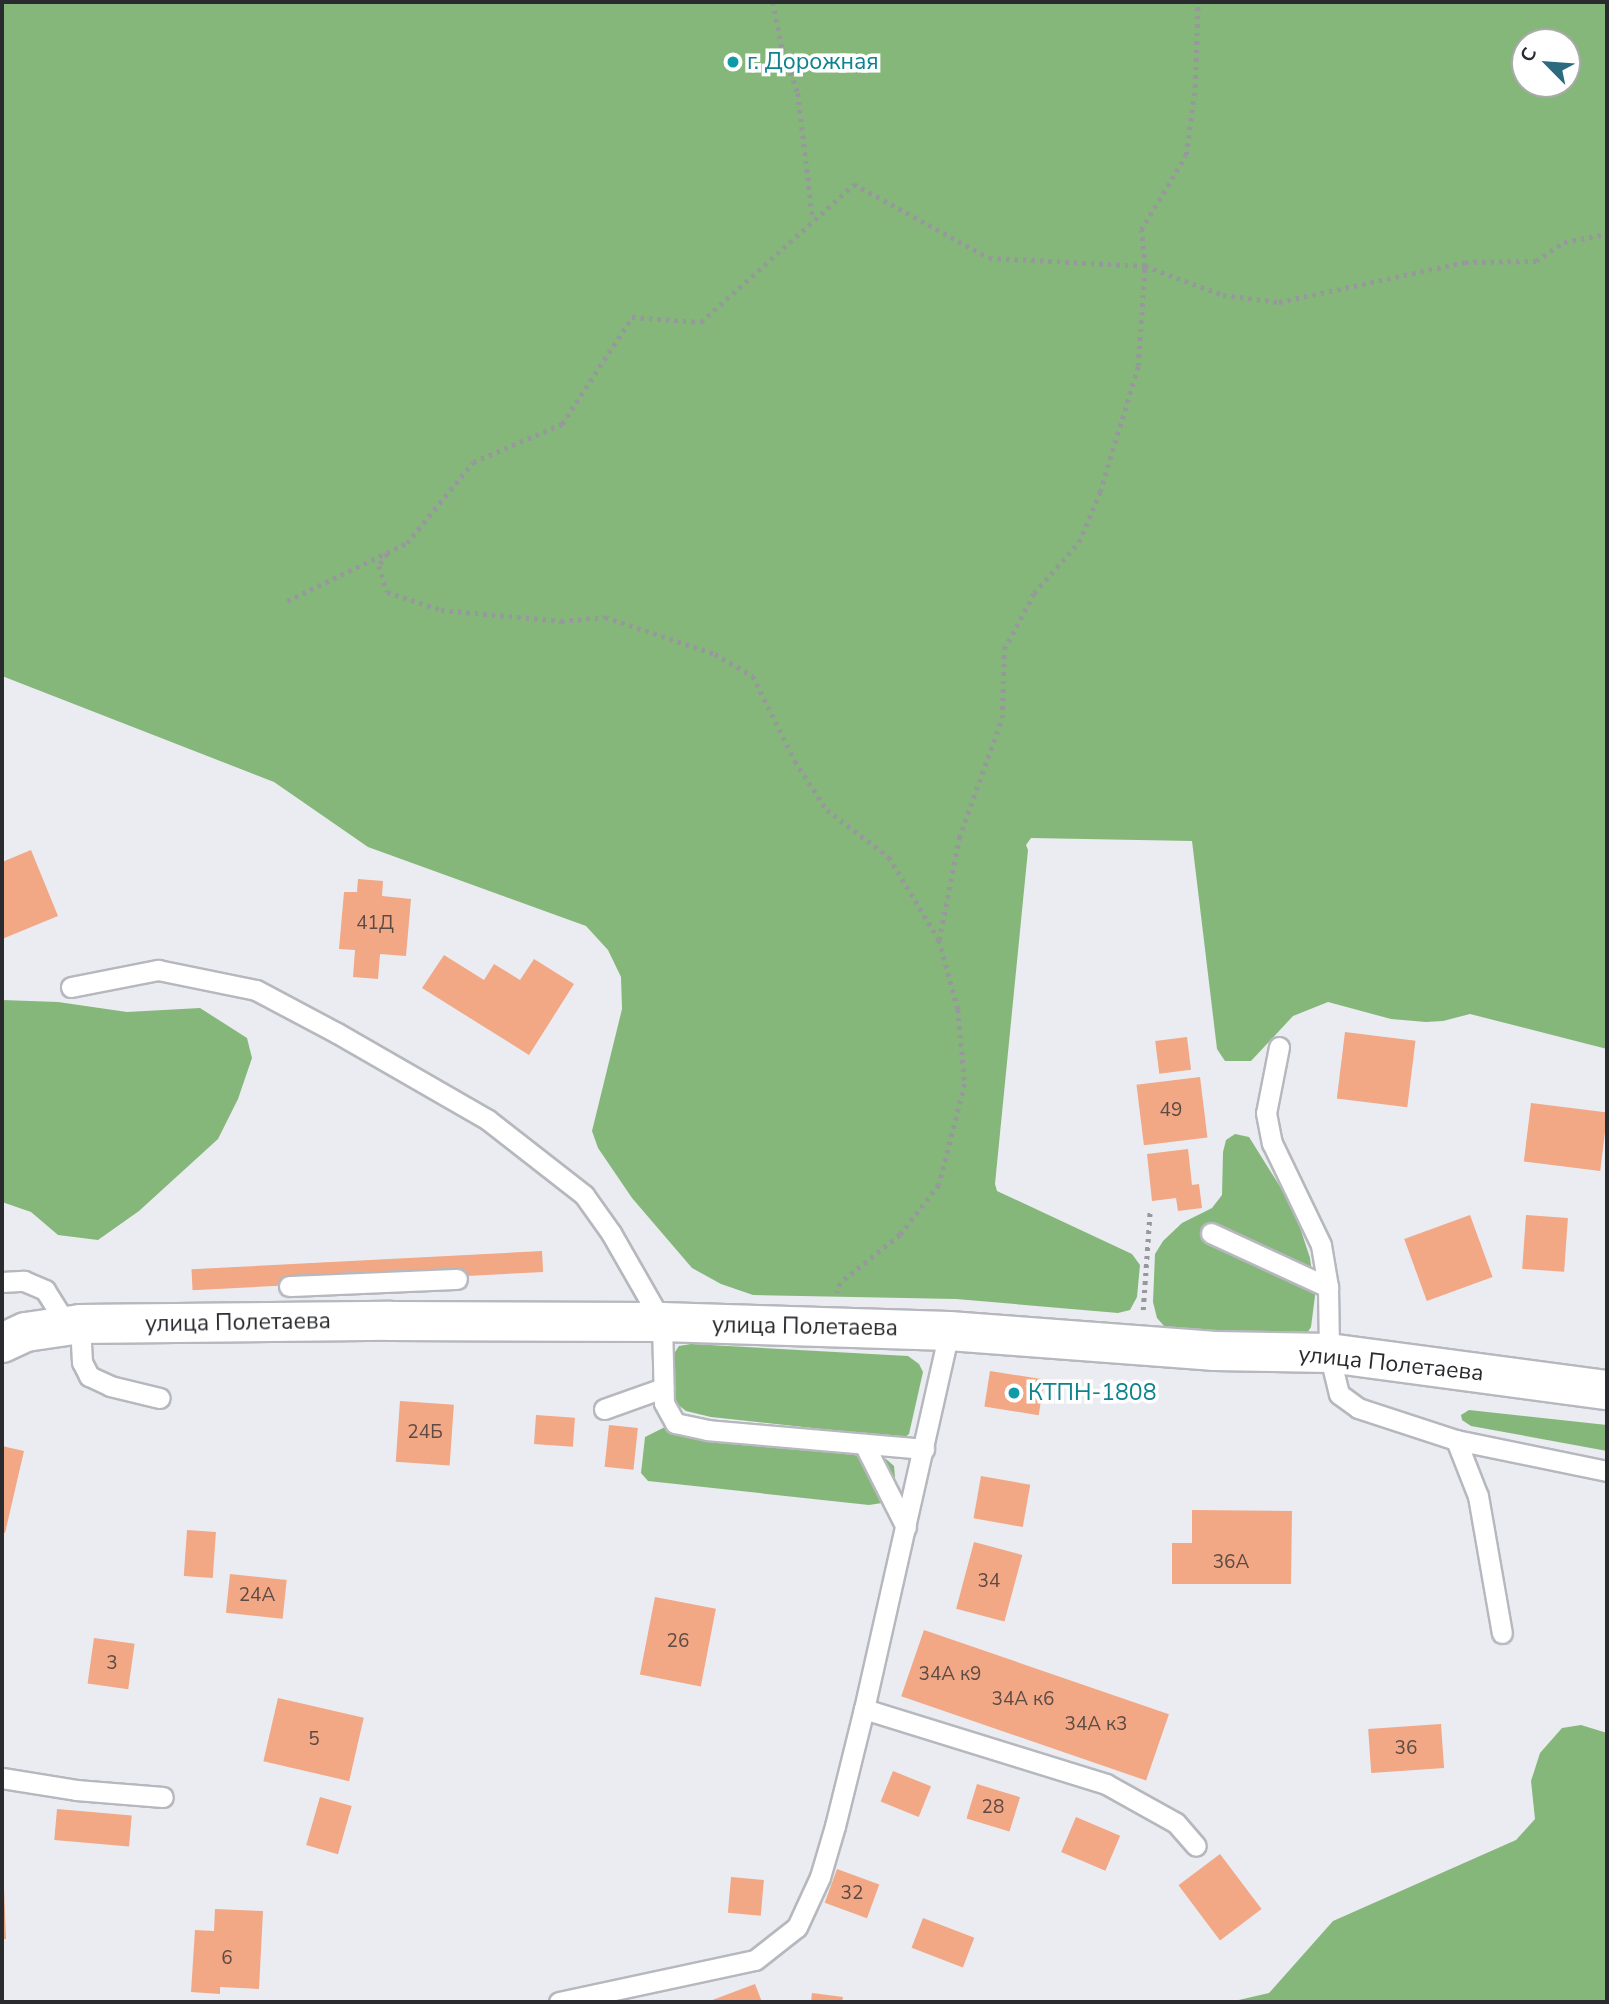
<!DOCTYPE html>
<html>
<head>
<meta charset="utf-8">
<style>
	body { margin:0 }
	#map { position:relative; width:1609px; height:2004px; overflow:hidden; background:#eaecf2; font-family:"Nunito Sans",sans-serif }
	div>[style] { position:absolute }
	[style*='--x'] { left:calc(var(--x)*1px); top:calc(var(--y)*1px); width:calc(var(--w)*1px); rotate:calc(var(--a)*1deg) }
	.forest>* { inset:0; background:#86b77a }
	.building>* { inset:0; background:#f2a785; transform-origin:0 0 }
	.path>* { height:4.5px; margin-top:-2.25px; transform-origin:0; background:repeating-linear-gradient(90deg,#96989c 0 3.5px,transparent 0 8.5px) }
	.roads { filter:drop-shadow(2px 0 #b6b8be) drop-shadow(-2px 0 #b6b8be) drop-shadow(0 2px #b6b8be) drop-shadow(0 -2px #b6b8be) }
	.lane>* { height:19px; margin:-9.5px; padding:0 9.5px; transform-origin:9.5px; border-radius:9.5px; background:#fff }
	.street>* { height:38px; margin:-19px; padding:0 19px; transform-origin:19px; border-radius:19px; background:#fff }
	.dots>* { width:19px; height:19px; translate:-50% -50%; box-sizing:border-box; border:4px solid #fff; border-radius:50% }
	span { translate:-50% -50%; white-space:nowrap; text-align:center; line-height:1.15; -webkit-text-stroke:7px #fff; paint-order:stroke }
	.number-label { font-size:19px; color:#5c4a44 }
	.number-label span { -webkit-text-stroke-width:0 }
	.culture-label { font-size:23px; color:#0d838f }
	.left { translate:0 -50%; text-align:left }
	.street-label { font-size:23px; color:#2a2b2e }
	.frame { position:absolute; inset:0; border:4px solid #2a2b2e; pointer-events:none }
	.north { position:absolute; left:1511px; top:28px; width:70px; height:70px; box-sizing:border-box; background:#fff; border:2px solid #aaaaab; border-radius:50%; rotate:295deg; font-size:19px; font-weight:700; line-height:28px; text-align:center; color:#2a2b2e }
	.north::after { content:''; display:block; margin:auto; width:24px; height:32px; background:#2c6a80; clip-path:polygon(50% 0,100% 100%,50% 72%,0 100%) }
</style>
</head>
<body>
<div id="map">
	<div class="forest">
		<div style="clip-path:polygon(evenodd,2px 2px,1607px 2px,1607px 1049px,1470px 1014px,1443px 1021px,1426px 1022px,1391px 1019px,1328px 1002px,1293px 1016px,1251px 1061px,1225px 1061px,1217px 1049px,1192px 841px,1031px 838px,1026px 845px,1028px 850px,995px 1184px,997px 1191px,1132px 1254px,1140px 1265px,1137px 1297px,1130px 1310px,1118px 1313px,956px 1299px,753px 1295px,721px 1284px,692px 1268px,632px 1198px,598px 1148px,592px 1131px,622px 1009px,621px 977px,608px 950px,586px 926px,368px 847px,274px 782px,2px 676px,2px 2px,1567px 42px,1567px 84px,1525px 84px,1525px 42px,1567px 42px)"></div>
		<div style="clip-path:polygon(2px 1000px,58px 1002px,127px 1012px,200px 1008px,247px 1038px,252px 1058px,238px 1099px,218px 1139px,139px 1211px,98px 1240px,58px 1235px,31px 1212px,2px 1202px)"></div>
		<div style="clip-path:polygon(1235px 1134px,1249px 1137px,1294px 1209px,1310px 1258px,1315px 1296px,1311px 1327px,1304px 1338px,1281px 1344px,1164px 1326px,1157px 1318px,1153px 1302px,1155px 1254px,1163px 1241px,1182px 1223px,1212px 1208px,1222px 1195px,1223px 1152px,1226px 1140px)"></div>
		<div style="clip-path:polygon(691px 1344px,908px 1356px,919px 1364px,923px 1372px,909px 1434px,904px 1438px,711px 1417px,686px 1411px,677px 1404px,674px 1394px,675px 1352px,679px 1346px)"></div>
		<div style="clip-path:polygon(1469px 1410px,1607px 1425px,1607px 1451px,1471px 1426px,1462px 1420px,1461px 1415px)"></div>
		<div style="clip-path:polygon(665px 1427px,683px 1434px,886px 1459px,894px 1466px,895px 1477px,891px 1492px,882px 1503px,869px 1505px,648px 1481px,641px 1473px,645px 1437px)"></div>
		<div style="clip-path:polygon(1581px 1725px,1607px 1733px,1607px 2002px,1230px 2002px,1269px 1993px,1333px 1921px,1516px 1840px,1535px 1819px,1531px 1781px,1540px 1753px,1562px 1728px)"></div>
	</div>
	<div class="building">
		<div style="clip-path:polygon(31px 850px,58px 916px,2px 939px,2px 862px)"></div>
		<div style="clip-path:polygon(358px 879px,383px 881px,382px 896px,411px 899px,406px 956px,380px 954px,378px 979px,353px 977px,355px 950px,339px 949px,344px 892px,357px 892px)"></div>
		<div style="clip-path:polygon(444px 955px,484px 980px,494px 964px,520px 980px,534px 959px,574px 984px,529px 1055px,422px 988px)"></div>
		<div style="left:1345px;top:1032px;width:71px;height:67px;rotate:7deg"></div>
		<div style="left:1187px;top:1037px;width:33px;height:32px;rotate:83deg"></div>
		<div style="left:1200px;top:1077px;width:61px;height:64px;rotate:83deg"></div>
		<div style="left:1531px;top:1103px;width:77px;height:59px;rotate:7deg"></div>
		<div style="clip-path:polygon(1188px 1149px,1192px 1185px,1199px 1184px,1202px 1208px,1178px 1211px,1176px 1198px,1152px 1201px,1147px 1154px)"></div>
		<div style="left:1470px;top:1215px;width:66px;height:70px;rotate:70deg"></div>
		<div style="left:1526px;top:1215px;width:42px;height:54px;rotate:4deg"></div>
		<div style="left:542px;top:1251px;width:21px;height:351px;rotate:87deg"></div>
		<div style="left:990px;top:1371px;width:55px;height:36px;rotate:9deg"></div>
		<div style="left:400px;top:1401px;width:54px;height:61px;rotate:4deg"></div>
		<div style="left:536px;top:1415px;width:39px;height:29px;rotate:4deg"></div>
		<div style="left:609px;top:1425px;width:29px;height:42px;rotate:6deg"></div>
		<div style="clip-path:polygon(2px 1446px,24px 1451px,5px 1533px,2px 1532px)"></div>
		<div style="left:981px;top:1476px;width:50px;height:43px;rotate:10deg"></div>
		<div style="clip-path:polygon(1192px 1510px,1292px 1511px,1291px 1584px,1172px 1584px,1172px 1543px,1192px 1543px)"></div>
		<div style="left:187px;top:1530px;width:29px;height:46px;rotate:4deg"></div>
		<div style="left:974px;top:1542px;width:50px;height:69px;rotate:15deg"></div>
		<div style="left:230px;top:1574px;width:57px;height:39px;rotate:6deg"></div>
		<div style="left:655px;top:1597px;width:62px;height:79px;rotate:11deg"></div>
		<div style="left:924px;top:1630px;width:259px;height:70px;rotate:19deg"></div>
		<div style="left:94px;top:1638px;width:41px;height:46px;rotate:8deg"></div>
		<div style="left:278px;top:1698px;width:88px;height:65px;rotate:13deg"></div>
		<div style="left:1441px;top:1724px;width:44px;height:73px;rotate:86deg"></div>
		<div style="left:893px;top:1771px;width:41px;height:33px;rotate:22deg"></div>
		<div style="left:977px;top:1784px;width:45px;height:36px;rotate:17deg"></div>
		<div style="left:320px;top:1797px;width:33px;height:50px;rotate:16deg"></div>
		<div style="left:57px;top:1809px;width:75px;height:31px;rotate:5deg"></div>
		<div style="left:1076px;top:1817px;width:48px;height:38px;rotate:23deg"></div>
		<div style="left:1220px;top:1854px;width:69px;height:52px;rotate:53deg"></div>
		<div style="left:837px;top:1869px;width:45px;height:36px;rotate:20deg"></div>
		<div style="left:731px;top:1877px;width:33px;height:36px;rotate:5deg"></div>
		<div style="clip-path:polygon(2px 1887px,4px 1887px,6px 1939px,2px 1939px)"></div>
		<div style="clip-path:polygon(215px 1909px,263px 1911px,259px 1989px,220px 1987px,220px 1994px,191px 1992px,195px 1930px,214px 1931px)"></div>
		<div style="left:923px;top:1918px;width:55px;height:32px;rotate:21deg"></div>
		<div style="clip-path:polygon(755px 1984px,762px 2002px,707px 2002px)"></div>
		<div style="clip-path:polygon(812px 1993px,843px 1997px,842px 2002px,811px 2002px)"></div>
	</div>
	<div class="path">
		<div style="--x:773;--y:2;--w:47;--a:78.9"></div>
		<div style="--x:782;--y:48;--w:48;--a:70.4"></div>
		<div style="--x:798;--y:93;--w:128;--a:83.3"></div>
		<div style="--x:387;--y:554;--w:14;--a:124"></div>
		<div style="--x:379;--y:566;--w:27;--a:73"></div>
		<div style="--x:387;--y:592;--w:57;--a:18.4"></div>
		<div style="--x:441;--y:610;--w:121;--a:5.2"></div>
		<div style="--x:561;--y:621;--w:44;--a:-5.2"></div>
		<div style="--x:605;--y:617;--w:116;--a:18.6"></div>
		<div style="--x:715;--y:654;--w:44;--a:30.1"></div>
		<div style="--x:753;--y:676;--w:95;--a:63.7"></div>
		<div style="--x:795;--y:761;--w:59;--a:56.9"></div>
		<div style="--x:827;--y:810;--w:78;--a:37.2"></div>
		<div style="--x:889;--y:857;--w:97;--a:58.9"></div>
		<div style="--x:939;--y:940;--w:72;--a:74.6"></div>
		<div style="--x:958;--y:1009;--w:75;--a:84.7"></div>
		<div style="--x:965;--y:1084;--w:104;--a:104.4"></div>
		<div style="--x:939;--y:1185;--w:63;--a:128"></div>
		<div style="--x:900;--y:1235;--w:77;--a:141.3"></div>
		<div style="--x:840;--y:1283;--w:10;--a:101"></div>
		<div style="--x:287;--y:601;--w:133;--a:-25.8"></div>
		<div style="--x:407;--y:543;--w:104;--a:-50.8"></div>
		<div style="--x:473;--y:462;--w:97;--a:-23.1"></div>
		<div style="--x:562;--y:424;--w:128;--a:-56.8"></div>
		<div style="--x:632;--y:317;--w:69;--a:4.1"></div>
		<div style="--x:701;--y:322;--w:206;--a:-42"></div>
		<div style="--x:854;--y:184;--w:154;--a:28.7"></div>
		<div style="--x:989;--y:258;--w:156;--a:2.9"></div>
		<div style="--x:1145;--y:266;--w:83;--a:20.4"></div>
		<div style="--x:1223;--y:295;--w:56;--a:7.1"></div>
		<div style="--x:1279;--y:302;--w:190;--a:-12.1"></div>
		<div style="--x:1465;--y:262;--w:71;--a:-0.8"></div>
		<div style="--x:1536;--y:261;--w:34;--a:-34"></div>
		<div style="--x:1564;--y:242;--w:44;--a:-10.5"></div>
		<div style="--x:939;--y:940;--w:104;--a:-78.9"></div>
		<div style="--x:959;--y:838;--w:127;--a:-70.3"></div>
		<div style="--x:1002;--y:718;--w:69;--a:-88.3"></div>
		<div style="--x:1004;--y:649;--w:64;--a:-61.8"></div>
		<div style="--x:1034;--y:593;--w:68;--a:-48.6"></div>
		<div style="--x:1079;--y:542;--w:54;--a:-67.2"></div>
		<div style="--x:1100;--y:492;--w:132;--a:-73.2"></div>
		<div style="--x:1138;--y:366;--w:100;--a:-86"></div>
		<div style="--x:1145;--y:266;--w:36;--a:-96"></div>
		<div style="--x:1141;--y:230;--w:87;--a:-59"></div>
		<div style="--x:1186;--y:155;--w:69;--a:-82.5"></div>
		<div style="--x:1195;--y:87;--w:85;--a:-88"></div>
		<div style="--x:1143;--y:1310;--w:100;--a:-86"></div>
	</div>
	<div class="roads">
		<div class="lane">
			<div style="--x:71;--y:987;--w:89;--a:-11.1"></div>
			<div style="--x:158;--y:970;--w:100;--a:11.5"></div>
			<div style="--x:256;--y:990;--w:92;--a:28"></div>
			<div style="--x:337;--y:1033;--w:174;--a:29.9"></div>
			<div style="--x:488;--y:1120;--w:122;--a:38"></div>
			<div style="--x:584;--y:1195;--w:47;--a:54.6"></div>
			<div style="--x:611;--y:1233;--w:103;--a:60.2"></div>
			<div style="--x:662;--y:1322;--w:81;--a:88.6"></div>
			<div style="--x:664;--y:1403;--w:23;--a:61"></div>
			<div style="--x:675;--y:1423;--w:33;--a:12"></div>
			<div style="--x:707;--y:1430;--w:218;--a:5"></div>
			<div style="--x:1279;--y:1047;--w:67;--a:101.1"></div>
			<div style="--x:1266;--y:1113;--w:31;--a:79"></div>
			<div style="--x:1272;--y:1143;--w:113;--a:64.3"></div>
			<div style="--x:1321;--y:1245;--w:43;--a:80.5"></div>
			<div style="--x:1328;--y:1287;--w:66;--a:89.1"></div>
			<div style="--x:1329;--y:1353;--w:42;--a:76.3"></div>
			<div style="--x:1339;--y:1394;--w:24;--a:36"></div>
			<div style="--x:1358;--y:1408;--w:103;--a:18.1"></div>
			<div style="--x:1456;--y:1440;--w:154;--a:11.6"></div>
			<div style="--x:1211;--y:1233;--w:129;--a:24.8"></div>
			<div style="--x:2;--y:1282;--w:22;--a:-3"></div>
			<div style="--x:24;--y:1281;--w:23;--a:23"></div>
			<div style="--x:45;--y:1290;--w:41;--a:57.8"></div>
			<div style="--x:289;--y:1286;--w:168;--a:-2.4"></div>
			<div style="--x:80;--y:1324;--w:38;--a:87"></div>
			<div style="--x:82;--y:1362;--w:16;--a:63"></div>
			<div style="--x:89;--y:1376;--w:23;--a:25"></div>
			<div style="--x:110;--y:1386;--w:51;--a:13.5"></div>
			<div style="--x:604;--y:1409;--w:63;--a:-19.6"></div>
			<div style="--x:1456;--y:1440;--w:60;--a:68.6"></div>
			<div style="--x:1478;--y:1496;--w:139;--a:80.1"></div>
			<div style="--x:864;--y:1444;--w:93;--a:63.2"></div>
			<div style="--x:864;--y:1709;--w:253;--a:17.2"></div>
			<div style="--x:1106;--y:1784;--w:80;--a:29.1"></div>
			<div style="--x:1176;--y:1823;--w:30;--a:49"></div>
			<div style="--x:2;--y:1778;--w:75;--a:9.2"></div>
			<div style="--x:76;--y:1790;--w:87;--a:4.6"></div>
			<div style="--x:559;--y:2002;--w:200;--a:-12.1"></div>
			<div style="--x:755;--y:1960;--w:53;--a:-38.2"></div>
			<div style="--x:797;--y:1927;--w:55;--a:-65.3"></div>
			<div style="--x:820;--y:1877;--w:53;--a:-73.6"></div>
			<div style="--x:835;--y:1826;--w:121;--a:-76.1"></div>
			<div style="--x:864;--y:1709;--w:387;--a:-77.3"></div>
		</div>
		<div class="street">
			<div style="--x:2;--y:1343;--w:26;--a:-25"></div>
			<div style="--x:26;--y:1332;--w:55;--a:-8.4"></div>
			<div style="--x:80;--y:1324;--w:310;--a:-0.6"></div>
			<div style="--x:390;--y:1321;--w:272;--a:0.2"></div>
			<div style="--x:662;--y:1322;--w:287;--a:1.8"></div>
			<div style="--x:949;--y:1331;--w:267;--a:4.3"></div>
			<div style="--x:1215;--y:1351;--w:114;--a:1"></div>
			<div style="--x:1329;--y:1353;--w:280;--a:7.6"></div>
		</div>
	</div>
	<div class="dots">
		<div style="left:733px;top:62px;background:#0f9aa8"></div>
		<div style="left:1014px;top:1393px;background:#0f9aa8"></div>
	</div>
	<div class="number-label">
		<span style="left:375px;top:924px">41Д</span>
		<span style="left:1171px;top:1111px">49</span>
		<span style="left:425px;top:1433px">24Б</span>
		<span style="left:1231px;top:1563px">36А</span>
		<span style="left:989px;top:1582px">34</span>
		<span style="left:257px;top:1596px">24А</span>
		<span style="left:678px;top:1642px">26</span>
		<span style="left:112px;top:1664px">3</span>
		<span style="left:950px;top:1675px">34А к9</span>
		<span style="left:1023px;top:1700px">34А к6</span>
		<span style="left:1096px;top:1725px">34А к3</span>
		<span style="left:314px;top:1740px">5</span>
		<span style="left:1406px;top:1749px">36</span>
		<span style="left:993px;top:1808px">28</span>
		<span style="left:852px;top:1894px">32</span>
		<span style="left:227px;top:1959px">6</span>
	</div>
	<div class="culture-label">
		<span class="left" style="left:747px;top:62px">г. Дорожная</span>
		<span class="left" style="left:1028px;top:1393px">КТПН-1808</span>
	</div>
	<div class="street-label">
		<span style="left:238px;top:1323px;rotate:-1deg">улица Полетаева</span>
		<span style="left:805px;top:1327px;rotate:1deg">улица Полетаева</span>
		<span style="left:1391px;top:1364px;rotate:6deg">улица Полетаева</span>
	</div>
	<div class="frame"></div>
	<div class="north">С</div>
</div>
</body>
</html>
